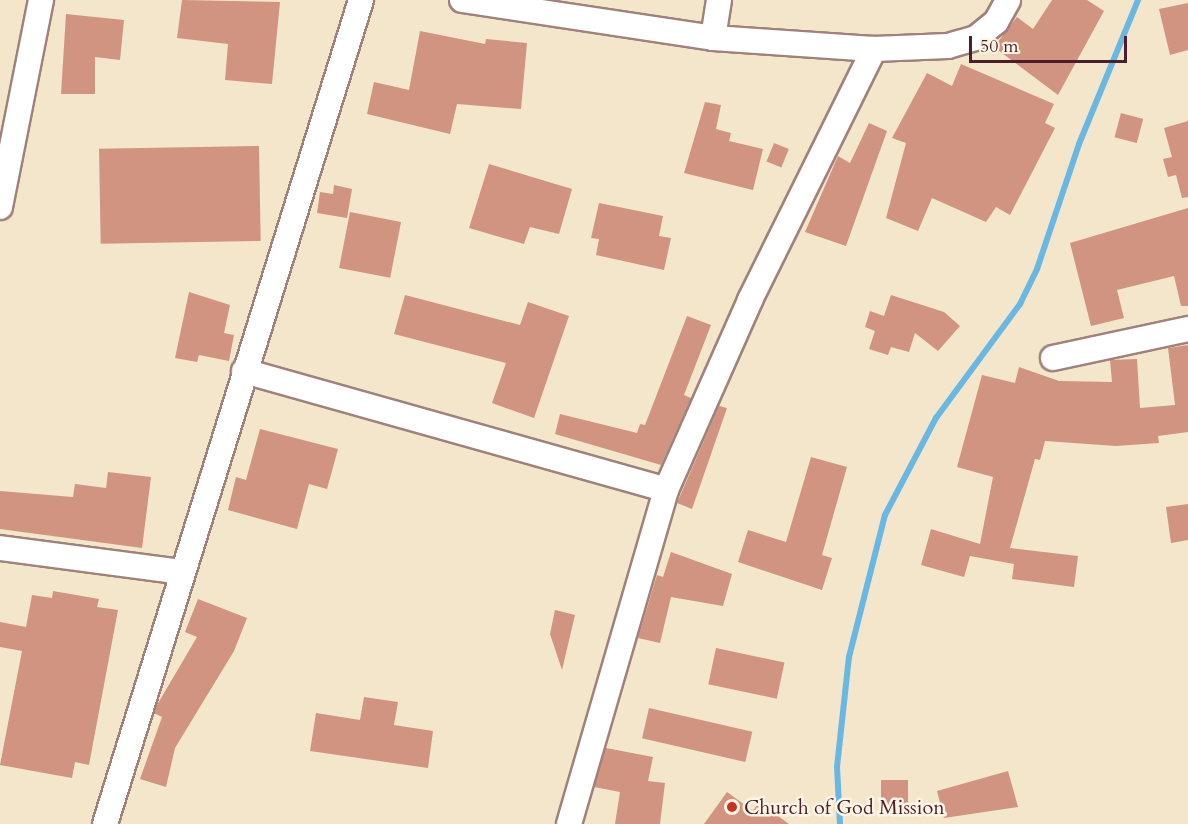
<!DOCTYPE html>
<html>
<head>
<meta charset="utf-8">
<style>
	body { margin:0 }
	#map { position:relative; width:1188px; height:824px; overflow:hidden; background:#f3e6cb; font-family:Cardo,serif }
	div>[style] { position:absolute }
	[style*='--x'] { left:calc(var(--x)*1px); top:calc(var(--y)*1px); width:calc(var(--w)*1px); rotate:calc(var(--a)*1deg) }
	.stream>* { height:6px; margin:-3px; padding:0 3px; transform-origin:3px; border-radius:3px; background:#69b7e3 }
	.building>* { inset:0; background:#d19481; transform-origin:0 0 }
	.roads { filter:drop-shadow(2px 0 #9e827b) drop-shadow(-2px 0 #9e827b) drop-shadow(0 2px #9e827b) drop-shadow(0 -2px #9e827b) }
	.street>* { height:24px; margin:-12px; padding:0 12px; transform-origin:12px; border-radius:12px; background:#fff }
	.dots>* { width:16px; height:16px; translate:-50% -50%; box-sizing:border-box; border:3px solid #fcf5e5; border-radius:50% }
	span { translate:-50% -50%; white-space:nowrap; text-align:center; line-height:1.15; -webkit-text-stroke:5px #fcf5e5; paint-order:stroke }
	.poi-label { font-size:20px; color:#4a1f2b }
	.left { translate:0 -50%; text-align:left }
	.scale { position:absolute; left:969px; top:36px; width:158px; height:27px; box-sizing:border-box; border:3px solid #4a1f2b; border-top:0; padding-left:8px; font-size:18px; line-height:21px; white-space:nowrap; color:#4a1f2b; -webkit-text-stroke:4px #fcf5e5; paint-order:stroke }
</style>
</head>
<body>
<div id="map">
	<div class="stream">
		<div style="--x:840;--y:824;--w:57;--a:-93"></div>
		<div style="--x:837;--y:767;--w:111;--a:-83.8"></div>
		<div style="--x:849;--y:657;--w:146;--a:-75.8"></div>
		<div style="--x:885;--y:515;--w:110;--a:-62.3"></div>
		<div style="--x:936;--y:418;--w:142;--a:-53.6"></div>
		<div style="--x:1020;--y:304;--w:39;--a:-64"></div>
		<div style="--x:1037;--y:269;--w:132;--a:-71.4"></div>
		<div style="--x:1079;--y:144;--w:156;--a:-67.7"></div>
	</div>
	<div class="building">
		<div style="clip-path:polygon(182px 0,280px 2px,272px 84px,225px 80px,228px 44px,177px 38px)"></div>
		<div style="clip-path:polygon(1052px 0,1087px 0,1104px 11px,1058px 95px,994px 47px,1017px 17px,1033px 29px)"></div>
		<div style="clip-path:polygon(1188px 3px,1188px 50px,1170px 55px,1159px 9px)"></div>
		<div style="clip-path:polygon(66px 14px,124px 20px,120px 60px,95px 57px,95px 94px,61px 94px)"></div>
		<div style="clip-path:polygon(420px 31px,485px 44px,486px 39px,527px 43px,521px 109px,457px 104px,450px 134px,367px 114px,374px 82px,409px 90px)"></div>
		<div style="clip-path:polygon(961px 64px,1054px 104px,1045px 123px,1055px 128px,1010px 215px,996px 207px,986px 222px,932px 198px,918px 231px,886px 218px,906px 143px,892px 138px,927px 73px,952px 86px)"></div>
		<div style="clip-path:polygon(705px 102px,721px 105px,716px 129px,731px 133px,729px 141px,763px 149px,753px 190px,684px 173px)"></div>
		<div style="left:1121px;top:113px;width:23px;height:25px;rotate:15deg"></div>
		<div style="clip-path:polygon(1188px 121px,1188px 197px,1182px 198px,1176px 175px,1168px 177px,1163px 159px,1172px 157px,1164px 128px)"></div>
		<div style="clip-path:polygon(869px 123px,887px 131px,846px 246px,805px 232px,838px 156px,850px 163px)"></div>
		<div style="left:774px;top:143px;width:16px;height:20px;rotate:22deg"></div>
		<div style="left:259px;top:146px;width:95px;height:160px;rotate:89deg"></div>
		<div style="clip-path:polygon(489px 164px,572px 189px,559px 234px,530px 227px,524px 244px,469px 228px)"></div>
		<div style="clip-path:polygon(334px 185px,352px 189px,347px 218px,317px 213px,320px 192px,333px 194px)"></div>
		<div style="clip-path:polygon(599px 203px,663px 216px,659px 236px,671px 238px,664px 270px,596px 255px,599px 239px,591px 238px)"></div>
		<div style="clip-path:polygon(1188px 208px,1188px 306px,1181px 306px,1174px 276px,1117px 290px,1124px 318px,1091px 326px,1070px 243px)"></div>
		<div style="left:350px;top:212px;width:52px;height:57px;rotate:11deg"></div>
		<div style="clip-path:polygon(189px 292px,230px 305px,224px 333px,234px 335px,229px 361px,199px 355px,197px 362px,175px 358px)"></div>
		<div style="clip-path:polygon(405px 295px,520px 325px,528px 302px,569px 316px,534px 418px,492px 403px,506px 363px,394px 334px)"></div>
		<div style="clip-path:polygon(891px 295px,944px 312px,960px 326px,938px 351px,915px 333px,909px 352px,891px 347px,888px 355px,869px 349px,875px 331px,865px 327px,870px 311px,884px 316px)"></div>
		<div style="clip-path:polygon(687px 316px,711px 325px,684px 395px,691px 398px,661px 465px,555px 434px,560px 414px,637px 433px,640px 424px,645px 425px)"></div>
		<div style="clip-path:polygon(1188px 345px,1188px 432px,1158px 436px,1159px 443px,1116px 446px,1045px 441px,1040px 460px,1035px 459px,1010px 548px,1078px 556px,1074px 587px,1012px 579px,1014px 564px,970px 556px,964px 577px,921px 565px,931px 529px,980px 544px,993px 477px,957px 467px,982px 375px,1015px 383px,1019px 367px,1059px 381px,1112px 382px,1110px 360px,1137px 359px,1140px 408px,1175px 405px,1168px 348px)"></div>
		<div style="clip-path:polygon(719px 406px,727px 408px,692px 509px,677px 503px)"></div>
		<div style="clip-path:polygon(260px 429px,338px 449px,327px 489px,309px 484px,297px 529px,228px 510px,236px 477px,246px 480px)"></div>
		<div style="clip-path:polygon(811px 457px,847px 467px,822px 555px,832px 558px,822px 590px,738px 562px,748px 530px,786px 542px)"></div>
		<div style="clip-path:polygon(108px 472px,151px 477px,142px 548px,0 529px,0 491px,73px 497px,75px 484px,106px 488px)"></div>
		<div style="clip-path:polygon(1188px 504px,1188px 540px,1171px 543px,1166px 507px)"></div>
		<div style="clip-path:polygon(671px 552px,732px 574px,723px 606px,671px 597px,660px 643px,638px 638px,657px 575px,663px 577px)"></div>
		<div style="clip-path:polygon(53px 591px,99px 599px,97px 607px,118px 610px,89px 765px,75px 762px,72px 778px,0 765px,22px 651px,0 647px,0 622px,26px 627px,32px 595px,52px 598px)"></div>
		<div style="clip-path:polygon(198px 599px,247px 618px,234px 651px,175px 748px,166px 787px,140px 779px,162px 717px,154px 713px,157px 705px,197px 637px,185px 632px)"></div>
		<div style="clip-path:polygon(555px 610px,575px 615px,562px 670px,550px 634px)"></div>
		<div style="left:716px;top:648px;width:70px;height:37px;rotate:12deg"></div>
		<div style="clip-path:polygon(364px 697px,398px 702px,394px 725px,433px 731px,428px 768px,310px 751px,316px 713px,360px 720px)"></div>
		<div style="left:649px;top:708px;width:106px;height:31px;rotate:13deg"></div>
		<div style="clip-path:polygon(606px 748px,653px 757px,648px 781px,665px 783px,660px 824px,615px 824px,620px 792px,594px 787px)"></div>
		<div style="clip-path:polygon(1008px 771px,1018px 807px,944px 818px,937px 791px)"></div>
		<div style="left:881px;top:780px;width:27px;height:26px"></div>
		<div style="clip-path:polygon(727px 792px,753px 811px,759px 802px,789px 824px,704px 824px)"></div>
	</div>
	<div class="roads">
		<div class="street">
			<div style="--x:462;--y:0;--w:254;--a:8.6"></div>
			<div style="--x:713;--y:38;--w:161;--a:3.9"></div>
			<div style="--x:874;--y:49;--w:74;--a:-2.3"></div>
			<div style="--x:948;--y:46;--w:29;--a:-16"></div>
			<div style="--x:976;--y:38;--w:26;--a:-39"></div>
			<div style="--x:996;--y:22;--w:25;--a:-61"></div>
			<div style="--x:713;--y:38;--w:38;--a:-81"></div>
			<div style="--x:0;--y:207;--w:211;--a:-78.8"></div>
			<div style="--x:1053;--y:358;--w:138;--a:-12.1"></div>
			<div style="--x:244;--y:371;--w:438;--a:15.7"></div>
			<div style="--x:0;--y:548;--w:184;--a:7.5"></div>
			<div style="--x:105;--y:824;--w:863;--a:-72.74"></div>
			<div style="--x:569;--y:824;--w:348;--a:-73.8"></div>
			<div style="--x:666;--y:490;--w:208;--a:-66.1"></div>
			<div style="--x:750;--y:300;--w:280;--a:-63.7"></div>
		</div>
	</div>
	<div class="dots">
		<div style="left:732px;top:807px;background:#c8321e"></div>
	</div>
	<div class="poi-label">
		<span class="left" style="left:744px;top:807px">Church of God Mission</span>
	</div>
	<div class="scale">50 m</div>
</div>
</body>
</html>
